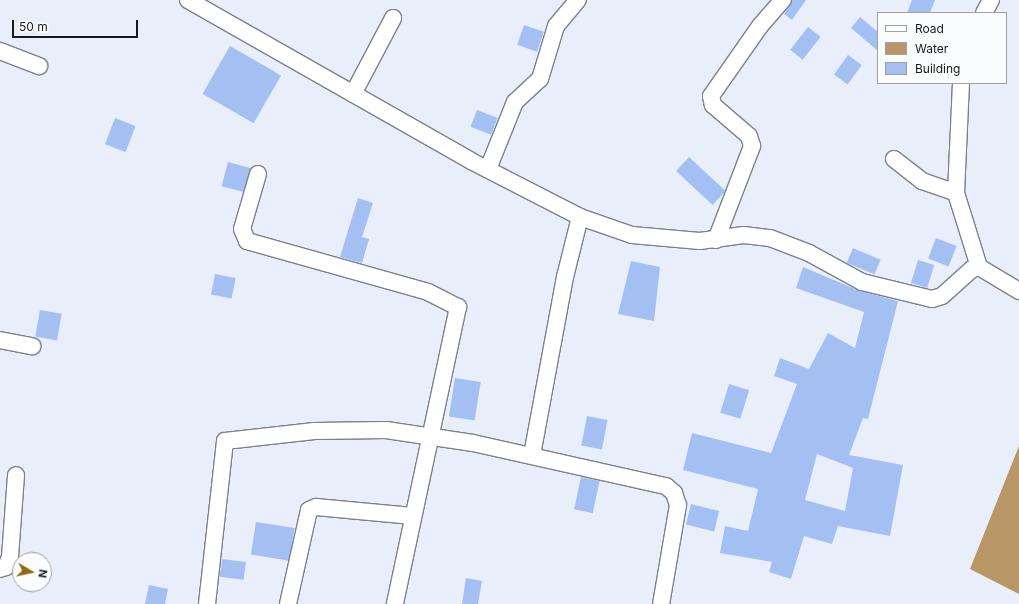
<!DOCTYPE html>
<html>
<head>
<meta charset="utf-8">
<style>
	body { margin:0 }
	#map { position:relative; width:1019px; height:604px; overflow:hidden; background:#e9effa; font-family:Inter,sans-serif }
	div>[style] { position:absolute }
	[style*='--x'] { left:calc(var(--x)*1px); top:calc(var(--y)*1px); width:calc(var(--w)*1px); rotate:calc(var(--a)*1deg) }
	.water>* { inset:0; background:#b89665 }
	.building>* { inset:0; background:#a4c0f2; transform-origin:0 0 }
	.roads { filter:drop-shadow(1px 0 #7c818a) drop-shadow(-1px 0 #7c818a) drop-shadow(0 1px #7c818a) drop-shadow(0 -1px #7c818a) }
	.minor>* { height:16px; margin:-8px; padding:0 8px; transform-origin:8px; border-radius:8px; background:#fff }
	span { translate:-50% -50%; white-space:nowrap; text-align:center; line-height:1.15; -webkit-text-stroke:3px #fbfcfe; paint-order:stroke }
	.legend { position:absolute; left:877px; top:12px; width:130px; height:72px; box-sizing:border-box; background:#fbfcfe; border:1px solid #a0a1a4; margin:0; padding:5px 7px; list-style:none; font-size:12px; color:#17191c }
	.legend li { display:flex; align-items:center; gap:8px; height:20px }
	.legend b { width:20px; border:1px solid #a0a1a4 }
	.north { position:absolute; left:12px; top:552px; width:40px; height:40px; box-sizing:border-box; background:#fbfcfe; border:1px solid #a0a1a4; border-radius:50%; rotate:99deg; font-size:11px; font-weight:700; line-height:16px; text-align:center; color:#17191c }
	.north::after { content:''; display:block; margin:auto; width:14px; height:18px; background:#956715; clip-path:polygon(50% 0,100% 100%,50% 72%,0 100%) }
	.scale { position:absolute; left:12px; top:20px; width:126px; height:18px; box-sizing:border-box; border:2px solid #17191c; border-top:0; padding-left:5px; font-size:12px; line-height:14px; white-space:nowrap; color:#17191c; -webkit-text-stroke:3px #fbfcfe; paint-order:stroke }
</style>
</head>
<body>
<div id="map">
	<div class="water">
		<div style="clip-path:polygon(1019px 446px,1019px 594px,970px 569px)"></div>
	</div>
	<div class="building">
		<div style="clip-path:polygon(792px 0,806px 0,792px 20px,784px 14px)"></div>
		<div style="clip-path:polygon(912px 0,935px 0,930px 13px,907px 13px)"></div>
		<div style="clip-path:polygon(860px 17px,878px 32px,878px 51px,851px 28px)"></div>
		<div style="left:524px;top:25px;width:21px;height:21px;rotate:19deg"></div>
		<div style="left:808px;top:27px;width:16px;height:29px;rotate:38deg"></div>
		<div style="left:230px;top:46px;width:59px;height:55px;rotate:30deg"></div>
		<div style="left:848px;top:55px;width:17px;height:24px;rotate:36deg"></div>
		<div style="left:477px;top:110px;width:22px;height:18px;rotate:21deg"></div>
		<div style="left:115px;top:118px;width:22px;height:28px;rotate:21deg"></div>
		<div style="left:689px;top:157px;width:50px;height:19px;rotate:43deg"></div>
		<div style="left:228px;top:162px;width:24px;height:25px;rotate:15deg"></div>
		<div style="clip-path:polygon(358px 198px,373px 203px,362px 237px,369px 239px,362px 263px,340px 257px)"></div>
		<div style="left:936px;top:238px;width:22px;height:22px;rotate:21deg"></div>
		<div style="left:853px;top:248px;width:30px;height:16px;rotate:23deg"></div>
		<div style="left:918px;top:260px;width:17px;height:24px;rotate:17deg"></div>
		<div style="clip-path:polygon(631px 261px,660px 267px,654px 321px,618px 314px)"></div>
		<div style="clip-path:polygon(evenodd,803px 267px,860px 291px,898px 301px,868px 419px,863px 418px,849px 455px,903px 465px,890px 536px,838px 526px,832px 544px,804px 536px,791px 579px,769px 572px,772px 562px,720px 553px,725px 526px,748px 531px,758px 489px,683px 470px,692px 433px,771px 453px,797px 384px,774px 376px,780px 358px,809px 369px,828px 333px,855px 348px,864px 312px,796px 288px,803px 267px,817px 454px,853px 468px,845px 511px,805px 500px,817px 454px)"></div>
		<div style="left:215px;top:274px;width:21px;height:21px;rotate:11deg"></div>
		<div style="left:40px;top:310px;width:22px;height:27px;rotate:10deg"></div>
		<div style="left:455px;top:378px;width:26px;height:39px;rotate:9deg"></div>
		<div style="left:729px;top:384px;width:21px;height:30px;rotate:17deg"></div>
		<div style="left:587px;top:416px;width:21px;height:30px;rotate:11deg"></div>
		<div style="left:581px;top:477px;width:19px;height:33px;rotate:12deg"></div>
		<div style="left:691px;top:504px;width:29px;height:21px;rotate:14deg"></div>
		<div style="left:256px;top:522px;width:39px;height:33px;rotate:9deg"></div>
		<div style="left:222px;top:559px;width:24px;height:18px;rotate:7deg"></div>
		<div style="clip-path:polygon(466px 578px,482px 581px,478px 604px,462px 604px)"></div>
		<div style="clip-path:polygon(149px 585px,168px 589px,165px 604px,145px 604px)"></div>
	</div>
	<div class="roads">
		<div class="minor">
			<div style="--x:188;--y:0;--w:326;--a:29.6"></div>
			<div style="--x:471;--y:161;--w:123;--a:27.2"></div>
			<div style="--x:580;--y:217;--w:55;--a:19.1"></div>
			<div style="--x:632;--y:235;--w:68;--a:5"></div>
			<div style="--x:700;--y:241;--w:44;--a:-7.8"></div>
			<div style="--x:744;--y:235;--w:26;--a:7"></div>
			<div style="--x:770;--y:238;--w:42;--a:21"></div>
			<div style="--x:809;--y:253;--w:60;--a:28.7"></div>
			<div style="--x:862;--y:282;--w:72;--a:13.7"></div>
			<div style="--x:932;--y:299;--w:10;--a:-17"></div>
			<div style="--x:942;--y:296;--w:40;--a:-42"></div>
			<div style="--x:972;--y:269;--w:7;--a:-16"></div>
			<div style="--x:979;--y:267;--w:47;--a:31"></div>
			<div style="--x:984;--y:13;--w:15;--a:-62"></div>
			<div style="--x:0;--y:51;--w:42;--a:21"></div>
			<div style="--x:961;--y:83;--w:110;--a:92.6"></div>
			<div style="--x:956;--y:193;--w:77;--a:72.7"></div>
			<div style="--x:353;--y:94;--w:86;--a:-62.2"></div>
			<div style="--x:894;--y:159;--w:36;--a:38"></div>
			<div style="--x:922;--y:181;--w:36;--a:19"></div>
			<div style="--x:488;--y:169;--w:72;--a:-68.1"></div>
			<div style="--x:515;--y:102;--w:34;--a:-43"></div>
			<div style="--x:540;--y:79;--w:55;--a:-73.2"></div>
			<div style="--x:556;--y:26;--w:34;--a:-50"></div>
			<div style="--x:258;--y:174;--w:57;--a:106.2"></div>
			<div style="--x:242;--y:229;--w:13;--a:67"></div>
			<div style="--x:247;--y:241;--w:188;--a:15.7"></div>
			<div style="--x:428;--y:292;--w:34;--a:27"></div>
			<div style="--x:458;--y:307;--w:304;--a:102"></div>
			<div style="--x:716;--y:240;--w:101;--a:-69"></div>
			<div style="--x:752;--y:146;--w:10;--a:-107"></div>
			<div style="--x:749;--y:136;--w:48;--a:-139.3"></div>
			<div style="--x:713;--y:105;--w:9;--a:-103"></div>
			<div style="--x:711;--y:96;--w:85;--a:-55"></div>
			<div style="--x:760;--y:26;--w:35;--a:-49"></div>
			<div style="--x:0;--y:340;--w:33;--a:11"></div>
			<div style="--x:532;--y:455;--w:181;--a:-79.5"></div>
			<div style="--x:565;--y:277;--w:62;--a:-76"></div>
			<div style="--x:0;--y:569;--w:6;--a:-18"></div>
			<div style="--x:6;--y:567;--w:11;--a:-68"></div>
			<div style="--x:10;--y:557;--w:82;--a:-85.8"></div>
			<div style="--x:207;--y:604;--w:164;--a:-83.7"></div>
			<div style="--x:225;--y:441;--w:90;--a:-6.4"></div>
			<div style="--x:314;--y:431;--w:72;--a:-0.8"></div>
			<div style="--x:386;--y:430;--w:88;--a:8.5"></div>
			<div style="--x:473;--y:443;--w:198;--a:12.6"></div>
			<div style="--x:666;--y:486;--w:11;--a:41"></div>
			<div style="--x:674;--y:493;--w:13;--a:72"></div>
			<div style="--x:678;--y:505;--w:100;--a:99.7"></div>
			<div style="--x:288;--y:604;--w:96;--a:-77.4"></div>
			<div style="--x:309;--y:510;--w:8;--a:-23"></div>
			<div style="--x:316;--y:507;--w:97;--a:5.3"></div>
		</div>
	</div>
	<ul class="legend">
	<li><b style="height:5px;background:#fff"></b>Road</li>
	<li><b style="height:11px;background:#b89665"></b>Water</li>
	<li><b style="height:11px;background:#a4c0f2"></b>Building</li>
	</ul>
	<div class="north">N</div>
	<div class="scale">50 m</div>
</div>
</body>
</html>
